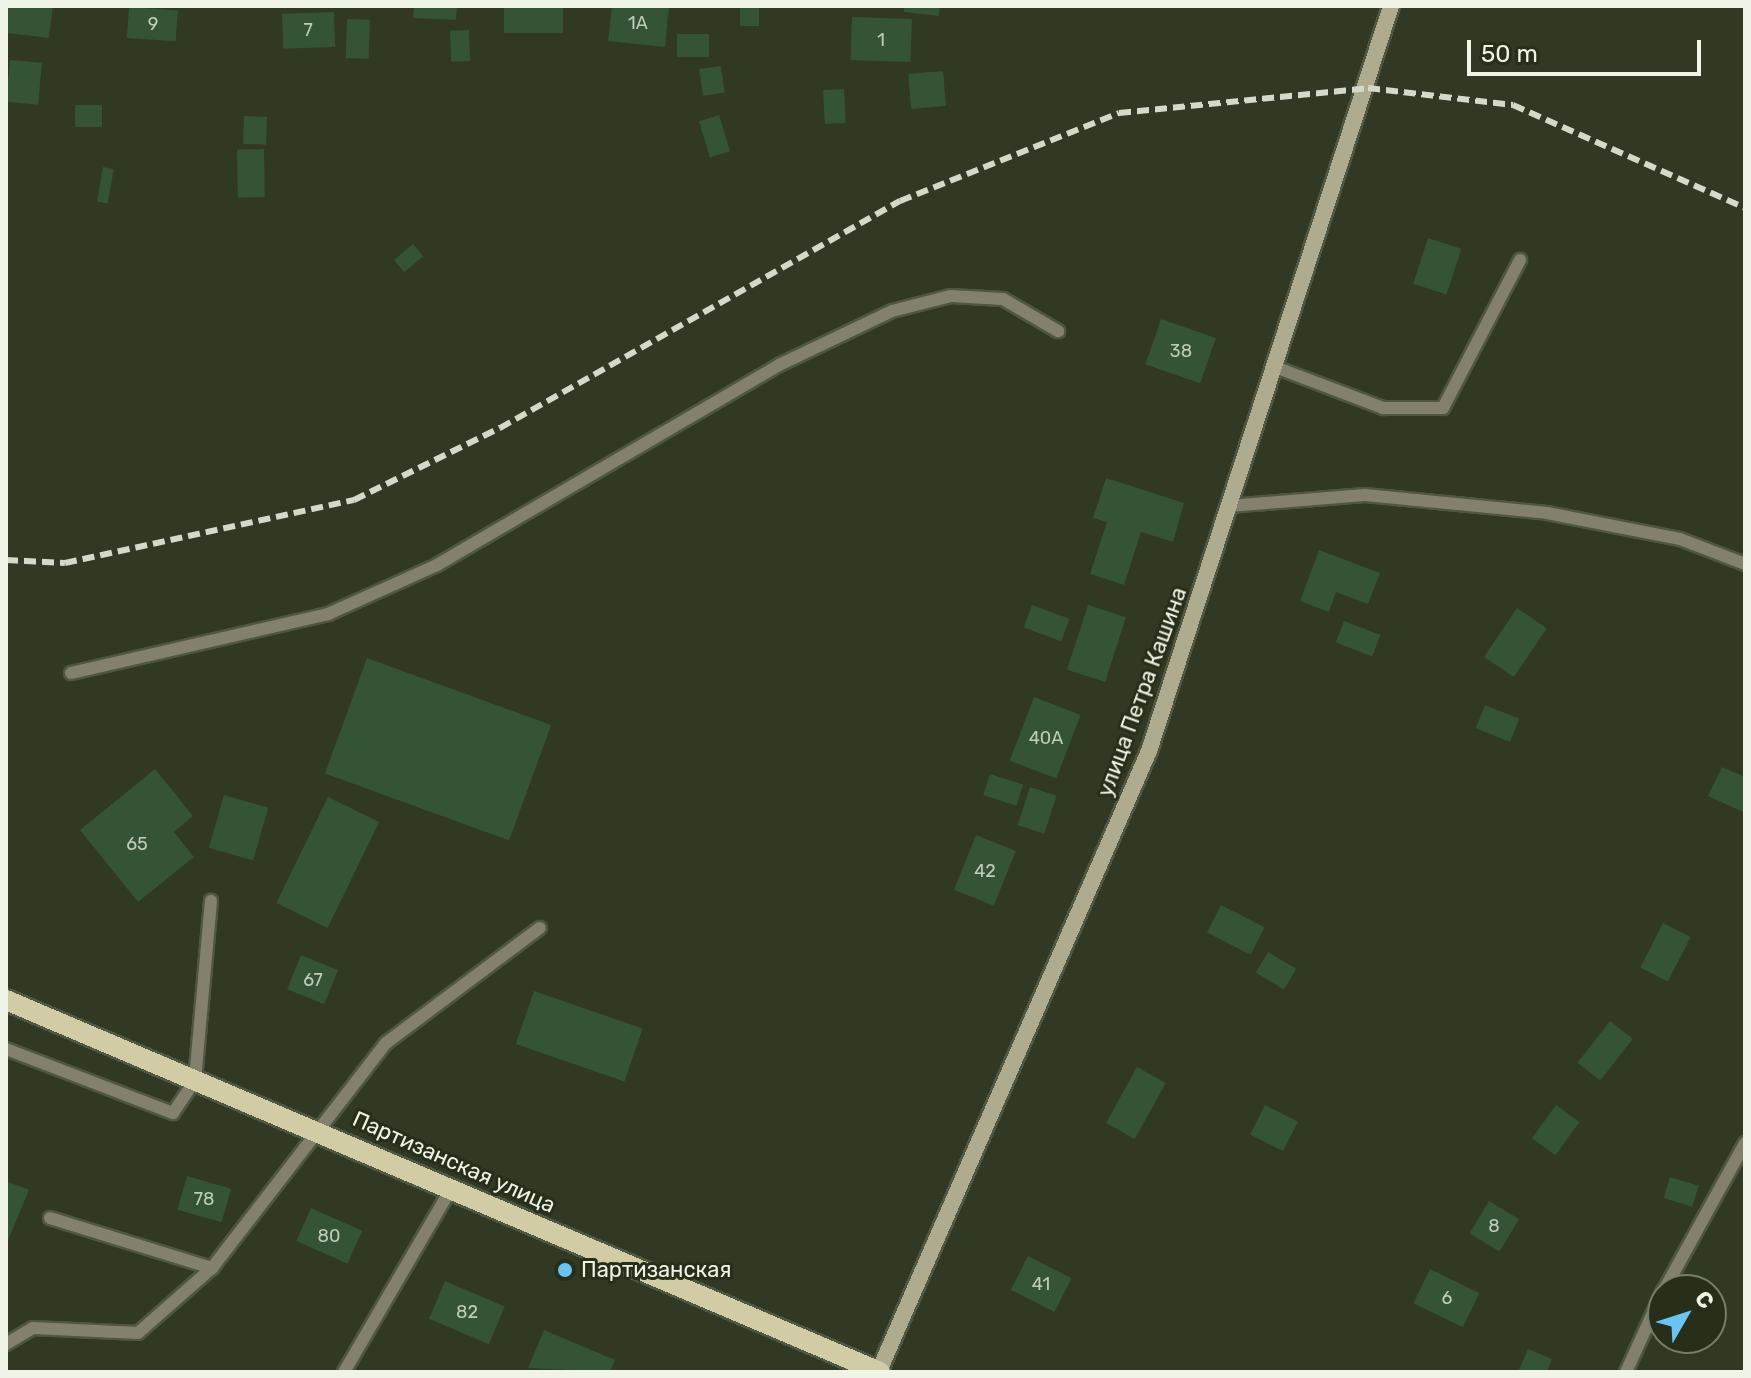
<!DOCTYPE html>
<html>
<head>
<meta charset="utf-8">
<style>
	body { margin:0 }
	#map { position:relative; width:1751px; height:1378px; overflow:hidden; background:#313823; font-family:Rubik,sans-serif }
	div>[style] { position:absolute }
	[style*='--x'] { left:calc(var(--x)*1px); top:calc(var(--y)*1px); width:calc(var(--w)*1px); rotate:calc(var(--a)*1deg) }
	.building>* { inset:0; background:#355336; transform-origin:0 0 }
	.roads { filter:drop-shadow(2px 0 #4f5642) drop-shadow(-2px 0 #4f5642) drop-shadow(0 2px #4f5642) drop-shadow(0 -2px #4f5642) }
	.lane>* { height:12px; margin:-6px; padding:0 6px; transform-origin:6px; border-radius:6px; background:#83816e }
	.secondary>* { height:16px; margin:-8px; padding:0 8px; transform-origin:8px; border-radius:8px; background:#afab8e }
	.primary>* { height:20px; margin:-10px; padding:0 10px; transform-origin:10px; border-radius:10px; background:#d1cca6 }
	.rail>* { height:6px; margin-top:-3px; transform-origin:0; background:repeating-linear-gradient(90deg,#d4dacb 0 12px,transparent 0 18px) }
	.dots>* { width:22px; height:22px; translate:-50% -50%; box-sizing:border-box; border:4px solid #272e19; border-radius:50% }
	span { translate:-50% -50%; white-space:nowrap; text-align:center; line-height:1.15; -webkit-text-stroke:6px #272e19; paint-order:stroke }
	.number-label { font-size:18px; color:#c0ccbb }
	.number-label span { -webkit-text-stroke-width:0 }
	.street-label { font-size:22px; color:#eff4e7 }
	.poi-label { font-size:22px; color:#eff4e7 }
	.left { translate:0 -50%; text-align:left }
	.frame { position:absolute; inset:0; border:8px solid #eff4e7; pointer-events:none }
	.north { position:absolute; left:1647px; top:1274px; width:80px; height:80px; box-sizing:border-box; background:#272e19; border:2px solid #777d6b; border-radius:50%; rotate:51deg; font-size:22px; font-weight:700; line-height:32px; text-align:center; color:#eff4e7 }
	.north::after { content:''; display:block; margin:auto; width:28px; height:36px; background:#6bc3f2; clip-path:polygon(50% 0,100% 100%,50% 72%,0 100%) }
	.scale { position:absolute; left:1467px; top:40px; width:234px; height:36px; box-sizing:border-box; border:4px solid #eff4e7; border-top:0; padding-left:10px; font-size:24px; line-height:28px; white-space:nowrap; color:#eff4e7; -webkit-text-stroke:6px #272e19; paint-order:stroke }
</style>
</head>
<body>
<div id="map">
	<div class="building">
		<div style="clip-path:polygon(6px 6px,53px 6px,49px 38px,6px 33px)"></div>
		<div style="clip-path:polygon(414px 6px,457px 6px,456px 20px,413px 18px)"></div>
		<div style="left:504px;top:6px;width:59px;height:27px"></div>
		<div style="clip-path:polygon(612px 6px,669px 6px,665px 47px,608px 41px)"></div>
		<div style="left:740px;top:6px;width:19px;height:20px"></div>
		<div style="clip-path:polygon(904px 6px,940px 6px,939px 16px,904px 12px)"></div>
		<div style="left:129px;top:7px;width:49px;height:31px;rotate:4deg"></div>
		<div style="left:334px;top:12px;width:35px;height:52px;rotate:88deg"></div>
		<div style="left:852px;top:17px;width:60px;height:43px;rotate:2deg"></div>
		<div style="left:347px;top:19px;width:23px;height:39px;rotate:2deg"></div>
		<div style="left:469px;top:30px;width:31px;height:19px;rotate:88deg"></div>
		<div style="left:677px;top:34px;width:32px;height:23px"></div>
		<div style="left:10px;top:60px;width:32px;height:42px;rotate:5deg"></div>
		<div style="left:721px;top:66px;width:27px;height:22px;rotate:82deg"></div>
		<div style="left:943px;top:71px;width:35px;height:35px;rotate:85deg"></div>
		<div style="left:844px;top:89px;width:34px;height:21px;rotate:87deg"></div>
		<div style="left:102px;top:105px;width:22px;height:27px;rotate:90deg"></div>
		<div style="left:719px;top:115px;width:38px;height:21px;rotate:73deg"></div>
		<div style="left:244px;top:116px;width:23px;height:28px;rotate:2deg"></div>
		<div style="left:264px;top:149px;width:48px;height:27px;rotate:89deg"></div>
		<div style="left:103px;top:167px;width:11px;height:35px;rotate:10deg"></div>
		<div style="left:1428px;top:238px;width:35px;height:48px;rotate:18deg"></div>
		<div style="left:413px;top:244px;width:16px;height:25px;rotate:50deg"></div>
		<div style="left:1161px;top:319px;width:58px;height:48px;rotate:19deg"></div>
		<div style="clip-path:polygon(1106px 478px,1184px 503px,1173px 542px,1141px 532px,1124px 585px,1090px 574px,1107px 522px,1093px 518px)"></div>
		<div style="clip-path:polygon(1319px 550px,1380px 573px,1368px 604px,1336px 592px,1329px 612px,1300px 601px)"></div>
		<div style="left:1032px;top:605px;width:40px;height:24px;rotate:20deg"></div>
		<div style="left:1088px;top:605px;width:40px;height:68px;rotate:18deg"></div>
		<div style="left:1517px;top:608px;width:36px;height:59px;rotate:34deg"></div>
		<div style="left:1344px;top:621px;width:39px;height:23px;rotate:21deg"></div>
		<div style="left:367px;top:658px;width:196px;height:123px;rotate:20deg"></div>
		<div style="left:1034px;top:697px;width:50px;height:68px;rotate:21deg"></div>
		<div style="left:1485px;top:705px;width:37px;height:25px;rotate:22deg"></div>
		<div style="clip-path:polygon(1722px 767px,1745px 777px,1745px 813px,1708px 796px)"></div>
		<div style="clip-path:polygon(155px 769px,193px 816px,174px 832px,194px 857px,138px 902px,80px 830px)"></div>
		<div style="left:990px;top:774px;width:35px;height:22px;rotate:18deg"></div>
		<div style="left:1030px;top:787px;width:28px;height:40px;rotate:18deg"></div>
		<div style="left:224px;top:795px;width:46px;height:55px;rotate:16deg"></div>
		<div style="left:328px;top:797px;width:57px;height:118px;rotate:26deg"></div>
		<div style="left:976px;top:835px;width:43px;height:59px;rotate:22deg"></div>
		<div style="left:1221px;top:905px;width:49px;height:31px;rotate:27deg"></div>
		<div style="left:1663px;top:923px;width:31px;height:50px;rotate:27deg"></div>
		<div style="left:1268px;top:952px;width:33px;height:24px;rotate:31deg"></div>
		<div style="left:301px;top:955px;width:40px;height:37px;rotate:22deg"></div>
		<div style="left:534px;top:991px;width:115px;height:56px;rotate:19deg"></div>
		<div style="left:1610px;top:1021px;width:29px;height:53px;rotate:38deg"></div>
		<div style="left:1137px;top:1067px;width:33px;height:64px;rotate:29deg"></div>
		<div style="left:1265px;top:1105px;width:37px;height:33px;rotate:27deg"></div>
		<div style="left:1556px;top:1105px;width:29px;height:41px;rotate:36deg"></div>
		<div style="left:187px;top:1176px;width:46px;height:35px;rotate:16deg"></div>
		<div style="left:1670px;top:1177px;width:30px;height:22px;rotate:17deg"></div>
		<div style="clip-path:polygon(6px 1181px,29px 1190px,6px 1245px)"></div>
		<div style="left:1489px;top:1201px;width:35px;height:38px;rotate:31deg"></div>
		<div style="left:311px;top:1208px;width:56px;height:36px;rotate:24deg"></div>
		<div style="left:1028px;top:1256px;width:49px;height:38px;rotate:27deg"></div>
		<div style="left:1430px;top:1269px;width:55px;height:38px;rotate:26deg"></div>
		<div style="left:445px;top:1281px;width:65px;height:41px;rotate:23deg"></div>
		<div style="clip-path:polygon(544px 1330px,615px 1360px,610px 1372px,528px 1368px)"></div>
		<div style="clip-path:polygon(1528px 1349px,1552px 1359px,1547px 1372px,1518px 1372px)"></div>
	</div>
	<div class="roads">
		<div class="lane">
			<div style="--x:1275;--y:367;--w:116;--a:20.8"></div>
			<div style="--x:1383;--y:408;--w:60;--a:0"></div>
			<div style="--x:1443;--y:408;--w:167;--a:-62.5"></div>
			<div style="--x:1229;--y:506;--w:136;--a:-4.6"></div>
			<div style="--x:1365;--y:495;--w:183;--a:5.6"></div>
			<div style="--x:1547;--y:513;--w:136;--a:11.1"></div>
			<div style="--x:1680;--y:539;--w:70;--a:21"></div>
			<div style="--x:71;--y:673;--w:264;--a:-12.9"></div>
			<div style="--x:328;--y:614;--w:120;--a:-24.2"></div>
			<div style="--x:437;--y:565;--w:396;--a:-30.3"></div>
			<div style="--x:779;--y:365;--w:125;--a:-25.5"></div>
			<div style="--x:892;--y:311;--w:61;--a:-14.3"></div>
			<div style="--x:951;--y:296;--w:52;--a:3.3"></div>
			<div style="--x:1003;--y:299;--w:64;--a:30.2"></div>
			<div style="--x:6;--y:1049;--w:179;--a:21"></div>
			<div style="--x:173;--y:1113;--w:40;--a:-56"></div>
			<div style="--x:195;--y:1080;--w:180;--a:-84.9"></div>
			<div style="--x:50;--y:1218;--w:170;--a:17.2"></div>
			<div style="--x:1664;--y:1290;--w:168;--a:-61.1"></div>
			<div style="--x:6;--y:1344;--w:31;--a:-31"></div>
			<div style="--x:33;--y:1328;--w:105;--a:2.7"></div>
			<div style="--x:138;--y:1333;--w:98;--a:-41.3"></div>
			<div style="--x:212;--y:1268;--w:284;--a:-52.3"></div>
			<div style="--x:386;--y:1043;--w:192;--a:-36.8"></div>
			<div style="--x:344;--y:1372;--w:212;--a:-59.7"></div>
			<div style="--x:1626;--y:1372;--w:89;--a:-65.4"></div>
		</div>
		<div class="secondary">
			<div style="--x:879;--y:1371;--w:676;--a:-66.47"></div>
			<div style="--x:1149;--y:751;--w:783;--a:-72"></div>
		</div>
		<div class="primary">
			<div style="--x:6;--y:1000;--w:950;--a:23.06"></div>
		</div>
	</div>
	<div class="rail">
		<div style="--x:6;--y:560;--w:59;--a:2.9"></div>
		<div style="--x:65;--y:563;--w:296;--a:-12.3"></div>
		<div style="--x:354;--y:500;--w:163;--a:-26.3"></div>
		<div style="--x:500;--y:428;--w:460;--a:-29.6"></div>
		<div style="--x:900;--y:201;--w:236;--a:-21.9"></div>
		<div style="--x:1119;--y:113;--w:250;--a:-5.7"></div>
		<div style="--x:1368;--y:88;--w:146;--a:6.7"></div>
		<div style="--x:1513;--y:105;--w:254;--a:23.9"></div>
	</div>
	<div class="dots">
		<div style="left:565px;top:1270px;background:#6bc3f2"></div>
	</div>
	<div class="number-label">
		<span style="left:638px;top:23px">1А</span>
		<span style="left:153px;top:24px">9</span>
		<span style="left:308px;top:30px">7</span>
		<span style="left:881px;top:40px">1</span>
		<span style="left:1181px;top:351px">38</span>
		<span style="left:1046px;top:738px">40А</span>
		<span style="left:137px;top:844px">65</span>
		<span style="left:985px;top:871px">42</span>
		<span style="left:313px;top:980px">67</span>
		<span style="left:204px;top:1199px">78</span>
		<span style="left:1494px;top:1226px">8</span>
		<span style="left:329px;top:1236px">80</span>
		<span style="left:1041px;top:1284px">41</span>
		<span style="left:1447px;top:1298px">6</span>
		<span style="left:467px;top:1312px">82</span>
	</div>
	<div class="street-label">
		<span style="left:1142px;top:692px;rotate:-70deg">улица Петра Кашина</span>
		<span style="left:454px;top:1162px;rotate:24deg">Партизанская улица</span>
	</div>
	<div class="poi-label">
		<span class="left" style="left:581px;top:1270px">Партизанская</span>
	</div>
	<div class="frame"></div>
	<div class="north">С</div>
	<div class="scale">50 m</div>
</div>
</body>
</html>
